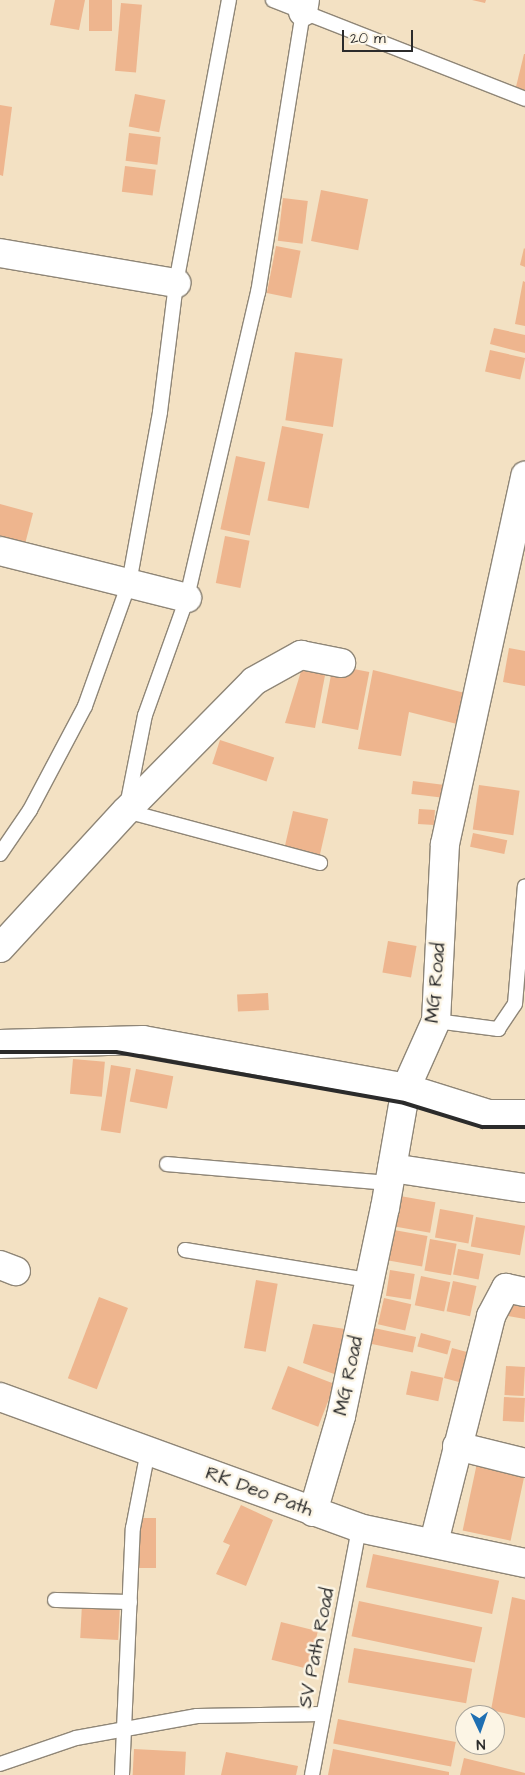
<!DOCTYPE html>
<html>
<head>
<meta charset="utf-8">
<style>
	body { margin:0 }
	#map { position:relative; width:525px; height:1775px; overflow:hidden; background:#f3e1c3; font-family:"Architects Daughter",sans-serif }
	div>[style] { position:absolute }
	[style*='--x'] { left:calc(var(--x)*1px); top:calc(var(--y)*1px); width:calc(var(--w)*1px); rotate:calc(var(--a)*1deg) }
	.building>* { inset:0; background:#eeb58e; transform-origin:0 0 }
	.roads { filter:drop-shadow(1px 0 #8f8677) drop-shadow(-1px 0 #8f8677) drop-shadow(0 1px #8f8677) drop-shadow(0 -1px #8f8677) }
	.lane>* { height:14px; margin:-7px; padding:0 7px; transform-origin:7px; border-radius:7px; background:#fff }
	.street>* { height:28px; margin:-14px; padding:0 14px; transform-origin:14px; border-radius:14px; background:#fff }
	.rail>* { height:4px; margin:-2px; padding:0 2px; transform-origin:2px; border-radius:2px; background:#2b2b2b }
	span { translate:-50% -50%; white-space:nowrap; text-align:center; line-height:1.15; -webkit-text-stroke:5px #fcf5e5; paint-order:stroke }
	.street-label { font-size:19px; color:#2b2b2b }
	.north { position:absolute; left:455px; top:1705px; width:50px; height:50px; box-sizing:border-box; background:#fcf5e5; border:1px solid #a8a49b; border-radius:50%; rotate:177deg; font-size:14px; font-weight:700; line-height:20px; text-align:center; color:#2b2b2b }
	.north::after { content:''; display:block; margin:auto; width:18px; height:22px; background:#1f6fb2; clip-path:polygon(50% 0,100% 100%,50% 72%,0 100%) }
	.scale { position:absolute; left:342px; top:30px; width:71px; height:22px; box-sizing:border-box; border:2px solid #2b2b2b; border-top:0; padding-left:6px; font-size:15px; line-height:18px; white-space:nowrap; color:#2b2b2b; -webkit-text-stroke:4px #fcf5e5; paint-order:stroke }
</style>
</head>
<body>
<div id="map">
	<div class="building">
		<div style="clip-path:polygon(55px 0,85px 0,79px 30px,50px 25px)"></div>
		<div style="left:89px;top:0;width:23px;height:31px"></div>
		<div style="clip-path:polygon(472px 0,486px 0,485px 3px)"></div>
		<div style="left:121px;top:3px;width:21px;height:68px;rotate:5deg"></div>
		<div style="clip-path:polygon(524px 54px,525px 54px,525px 93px,515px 91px)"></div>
		<div style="left:135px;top:94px;width:31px;height:33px;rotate:11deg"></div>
		<div style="clip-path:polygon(0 105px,12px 107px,3px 176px,0 175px)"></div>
		<div style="left:129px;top:133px;width:32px;height:28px;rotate:7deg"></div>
		<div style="left:125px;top:166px;width:31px;height:26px;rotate:7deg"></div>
		<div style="left:321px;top:190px;width:48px;height:52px;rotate:11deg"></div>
		<div style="left:283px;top:198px;width:25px;height:43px;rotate:7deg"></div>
		<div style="left:276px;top:246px;width:25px;height:48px;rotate:11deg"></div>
		<div style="clip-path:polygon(524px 248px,525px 249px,525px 267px,520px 265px)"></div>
		<div style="clip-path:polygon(523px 281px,525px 282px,525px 326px,515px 324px)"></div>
		<div style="clip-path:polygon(494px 328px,525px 335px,525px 353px,490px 344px)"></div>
		<div style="left:490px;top:350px;width:36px;height:22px;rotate:13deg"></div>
		<div style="left:295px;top:352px;width:48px;height:69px;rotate:8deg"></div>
		<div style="left:282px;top:426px;width:42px;height:76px;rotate:11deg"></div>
		<div style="left:236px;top:456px;width:30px;height:75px;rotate:12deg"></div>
		<div style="clip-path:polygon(0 504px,33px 513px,24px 548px,0 541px)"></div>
		<div style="left:225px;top:536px;width:25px;height:48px;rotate:11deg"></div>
		<div style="clip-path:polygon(509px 648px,525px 651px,525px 686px,503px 682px)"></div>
		<div style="clip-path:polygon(303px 665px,326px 670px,315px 728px,285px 723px)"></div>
		<div style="left:333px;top:665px;width:37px;height:59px;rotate:11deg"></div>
		<div style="clip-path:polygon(373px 670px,473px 695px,465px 726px,409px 712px,401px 756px,358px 749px)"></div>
		<div style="left:220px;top:740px;width:57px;height:25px;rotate:18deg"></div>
		<div style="left:413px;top:781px;width:32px;height:13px;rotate:7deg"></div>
		<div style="left:479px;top:785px;width:41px;height:45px;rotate:8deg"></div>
		<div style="left:419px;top:809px;width:16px;height:15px;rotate:4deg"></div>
		<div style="left:293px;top:811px;width:36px;height:37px;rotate:13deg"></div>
		<div style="left:473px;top:833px;width:35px;height:14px;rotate:12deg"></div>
		<div style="left:388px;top:941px;width:29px;height:32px;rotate:10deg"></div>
		<div style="left:268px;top:993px;width:17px;height:31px;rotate:87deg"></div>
		<div style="left:73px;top:1059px;width:32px;height:35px;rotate:5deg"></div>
		<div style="left:111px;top:1065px;width:20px;height:66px;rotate:9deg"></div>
		<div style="left:136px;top:1069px;width:38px;height:33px;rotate:11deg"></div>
		<div style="left:400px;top:1196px;width:36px;height:31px;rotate:10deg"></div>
		<div style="left:440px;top:1209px;width:34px;height:29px;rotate:10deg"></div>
		<div style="left:476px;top:1217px;width:50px;height:30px;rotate:10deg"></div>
		<div style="left:394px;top:1230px;width:34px;height:31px;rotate:10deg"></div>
		<div style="left:430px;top:1239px;width:27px;height:32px;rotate:10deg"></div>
		<div style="left:458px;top:1249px;width:26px;height:26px;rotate:11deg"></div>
		<div style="left:390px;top:1270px;width:25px;height:26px;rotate:9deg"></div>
		<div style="left:421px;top:1276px;width:30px;height:30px;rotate:12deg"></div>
		<div style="left:256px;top:1280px;width:22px;height:69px;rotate:10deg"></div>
		<div style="left:453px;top:1281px;width:24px;height:31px;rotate:12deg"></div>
		<div style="clip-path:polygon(513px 1293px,525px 1295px,525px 1319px,508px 1316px)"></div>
		<div style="left:99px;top:1297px;width:31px;height:87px;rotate:21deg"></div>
		<div style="left:384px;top:1298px;width:28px;height:27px;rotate:13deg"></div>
		<div style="clip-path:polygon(313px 1324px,345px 1329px,337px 1375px,303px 1363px)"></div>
		<div style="left:374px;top:1328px;width:43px;height:16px;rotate:12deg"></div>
		<div style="left:421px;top:1333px;width:31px;height:14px;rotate:15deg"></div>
		<div style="left:452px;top:1348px;width:27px;height:31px;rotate:15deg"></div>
		<div style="left:288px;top:1366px;width:50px;height:46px;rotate:21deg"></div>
		<div style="left:506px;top:1366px;width:19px;height:29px;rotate:3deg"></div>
		<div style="left:411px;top:1371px;width:33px;height:24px;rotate:12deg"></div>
		<div style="left:504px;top:1397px;width:21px;height:24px;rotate:3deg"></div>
		<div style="left:477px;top:1463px;width:49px;height:69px;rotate:12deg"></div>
		<div style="clip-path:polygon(241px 1505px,273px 1520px,246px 1586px,216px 1574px,230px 1545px,223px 1542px)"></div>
		<div style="left:139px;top:1518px;width:17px;height:50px"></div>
		<div style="left:373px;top:1554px;width:129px;height:34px;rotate:12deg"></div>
		<div style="clip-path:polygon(512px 1597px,525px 1600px,525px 1718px,491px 1710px)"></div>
		<div style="left:359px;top:1601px;width:126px;height:36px;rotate:12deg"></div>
		<div style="left:82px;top:1604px;width:38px;height:34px;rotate:3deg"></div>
		<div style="left:281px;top:1622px;width:38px;height:39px;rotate:14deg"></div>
		<div style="left:354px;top:1648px;width:120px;height:35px;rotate:10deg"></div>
		<div style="left:338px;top:1719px;width:120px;height:25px;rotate:11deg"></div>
		<div style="left:134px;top:1749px;width:52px;height:26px;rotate:3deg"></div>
		<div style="clip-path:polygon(333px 1749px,449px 1772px,449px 1775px,328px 1775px)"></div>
		<div style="clip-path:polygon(226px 1752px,298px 1766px,296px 1775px,221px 1775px)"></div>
		<div style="clip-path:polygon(464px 1758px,525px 1773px,525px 1775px,460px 1775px)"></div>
	</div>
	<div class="roads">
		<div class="lane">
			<div style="--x:273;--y:0;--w:271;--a:21.4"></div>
			<div style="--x:303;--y:12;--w:284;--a:99.1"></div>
			<div style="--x:258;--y:292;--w:314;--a:103.1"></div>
			<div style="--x:187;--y:598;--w:124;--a:109.7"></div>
			<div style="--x:145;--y:715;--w:98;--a:101.2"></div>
			<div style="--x:126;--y:811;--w:201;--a:15"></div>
			<div style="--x:0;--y:854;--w:53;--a:-55.7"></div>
			<div style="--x:30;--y:810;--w:118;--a:-62.1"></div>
			<div style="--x:85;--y:706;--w:131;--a:-70.3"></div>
			<div style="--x:129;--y:583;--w:174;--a:-79.7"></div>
			<div style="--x:160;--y:412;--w:130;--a:-82.9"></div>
			<div style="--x:176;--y:283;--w:288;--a:-79.4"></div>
			<div style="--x:436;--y:1021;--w:63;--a:7.4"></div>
			<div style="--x:498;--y:1029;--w:30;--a:-56"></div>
			<div style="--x:515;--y:1004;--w:118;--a:-85.2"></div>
			<div style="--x:167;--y:1164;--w:224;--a:4.9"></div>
			<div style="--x:185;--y:1250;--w:186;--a:9.3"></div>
			<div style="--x:55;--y:1600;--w:75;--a:1.5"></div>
			<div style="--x:0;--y:1764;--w:80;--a:-18.9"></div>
			<div style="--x:76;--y:1738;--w:123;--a:-10.3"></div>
			<div style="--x:197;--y:1716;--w:126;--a:-0.9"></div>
			<div style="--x:122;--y:1775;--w:247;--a:-87.5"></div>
			<div style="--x:133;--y:1528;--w:78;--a:-79"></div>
			<div style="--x:312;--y:1775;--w:251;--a:-79.2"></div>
		</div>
		<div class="street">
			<div style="--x:303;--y:12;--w:12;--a:-81"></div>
			<div style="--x:0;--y:253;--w:179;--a:9.7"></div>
			<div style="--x:0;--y:551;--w:193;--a:14.1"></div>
			<div style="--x:0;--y:948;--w:186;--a:-47.4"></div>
			<div style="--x:126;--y:811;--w:182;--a:-45.4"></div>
			<div style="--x:254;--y:681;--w:54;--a:-29"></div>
			<div style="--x:301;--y:655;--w:41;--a:11.3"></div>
			<div style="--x:0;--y:1044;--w:143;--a:-1.6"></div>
			<div style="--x:143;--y:1040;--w:267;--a:10.3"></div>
			<div style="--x:406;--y:1088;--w:87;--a:17.4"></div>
			<div style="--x:489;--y:1114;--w:36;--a:0"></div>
			<div style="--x:392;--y:1168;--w:134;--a:8.6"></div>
			<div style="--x:0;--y:1265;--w:17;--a:21"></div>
			<div style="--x:0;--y:1397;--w:382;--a:20"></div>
			<div style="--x:359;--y:1528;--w:170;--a:11.9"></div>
			<div style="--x:457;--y:1446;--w:70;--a:14"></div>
			<div style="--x:313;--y:1512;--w:100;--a:-73.7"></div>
			<div style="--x:341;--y:1416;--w:213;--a:-78.1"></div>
			<div style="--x:385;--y:1208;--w:122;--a:-80.1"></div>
			<div style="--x:406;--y:1088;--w:73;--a:-65.9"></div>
			<div style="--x:436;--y:1021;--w:177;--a:-87.1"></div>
			<div style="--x:445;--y:844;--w:377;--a:-77.7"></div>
			<div style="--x:434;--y:1542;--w:233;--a:-75.8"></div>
			<div style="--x:491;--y:1316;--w:32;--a:-62"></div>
			<div style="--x:506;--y:1288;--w:19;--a:12"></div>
		</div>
	</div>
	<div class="rail">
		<div style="--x:0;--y:1052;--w:116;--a:0"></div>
		<div style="--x:116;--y:1052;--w:292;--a:10"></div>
		<div style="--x:404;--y:1103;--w:82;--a:17.1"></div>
		<div style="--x:482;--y:1127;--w:43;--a:0"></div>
	</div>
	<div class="street-label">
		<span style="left:436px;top:983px;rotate:-85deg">MG Road</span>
		<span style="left:349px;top:1376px;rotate:-78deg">MG Road</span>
		<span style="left:259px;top:1492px;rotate:20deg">RK Deo Path</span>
		<span style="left:317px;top:1648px;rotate:-79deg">SV Path Road</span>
	</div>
	<div class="north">N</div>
	<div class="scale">20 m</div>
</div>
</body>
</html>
